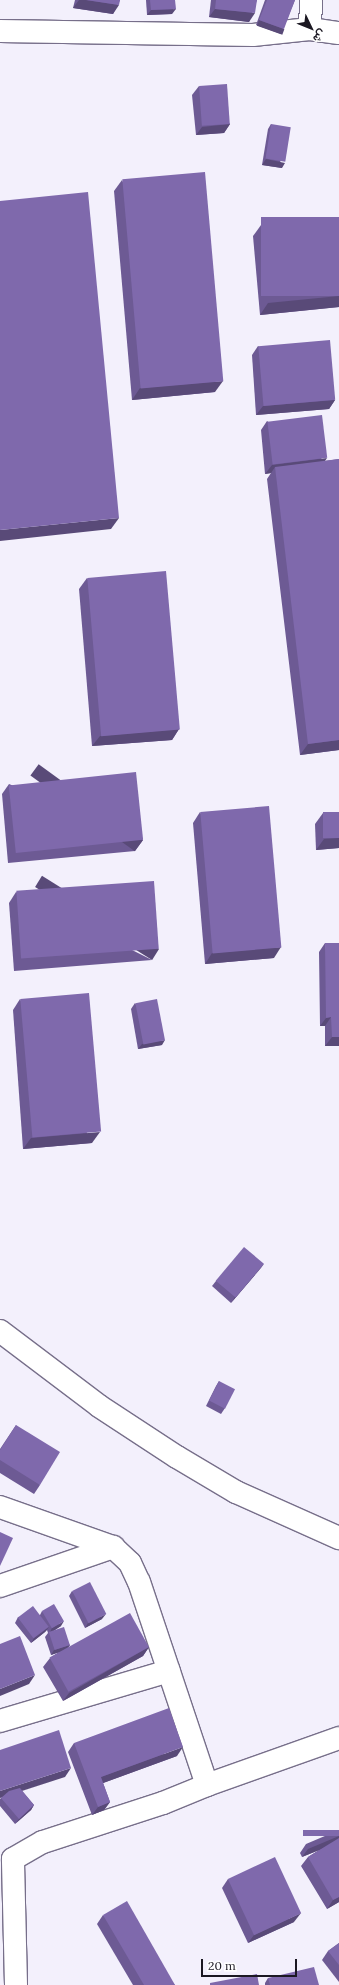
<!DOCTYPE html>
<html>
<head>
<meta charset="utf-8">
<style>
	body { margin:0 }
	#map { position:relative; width:339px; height:1985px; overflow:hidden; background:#f3f0fc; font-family:Lora,Vazirmatn,serif }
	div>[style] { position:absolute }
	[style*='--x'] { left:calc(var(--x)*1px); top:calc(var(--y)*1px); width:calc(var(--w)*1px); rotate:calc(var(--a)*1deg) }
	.roads { filter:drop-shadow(1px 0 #776f8a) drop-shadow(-1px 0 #776f8a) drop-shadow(0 1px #776f8a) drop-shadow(0 -1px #776f8a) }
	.minor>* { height:22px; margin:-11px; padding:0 11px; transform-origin:11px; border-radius:11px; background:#fff }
	.wall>* { inset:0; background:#6d5a94 }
	.shaded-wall>* { inset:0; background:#594a78; transform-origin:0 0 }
	.building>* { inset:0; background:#7f69ac; transform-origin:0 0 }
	span { translate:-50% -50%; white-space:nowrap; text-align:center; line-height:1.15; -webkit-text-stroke:3px #fff; paint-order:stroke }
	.north { position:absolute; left:291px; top:8px; width:40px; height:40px; -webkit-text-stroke:3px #fff; paint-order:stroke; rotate:133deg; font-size:11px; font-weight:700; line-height:16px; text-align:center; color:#1b1822 }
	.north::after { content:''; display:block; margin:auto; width:14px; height:18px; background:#1b1822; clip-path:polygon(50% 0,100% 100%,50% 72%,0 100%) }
	.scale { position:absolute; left:201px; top:1959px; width:96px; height:18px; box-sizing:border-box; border:2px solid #1b1822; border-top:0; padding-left:5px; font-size:12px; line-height:14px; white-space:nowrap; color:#1b1822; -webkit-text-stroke:3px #fff; paint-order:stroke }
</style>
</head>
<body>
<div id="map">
	<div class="roads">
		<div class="minor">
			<div style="--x:310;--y:29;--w:29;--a:-88"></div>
			<div style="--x:0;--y:31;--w:253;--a:0.9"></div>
			<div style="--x:253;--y:35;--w:57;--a:-6"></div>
			<div style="--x:310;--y:29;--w:29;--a:8"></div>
			<div style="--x:0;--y:1331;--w:124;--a:37.1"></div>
			<div style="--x:99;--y:1406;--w:93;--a:33.2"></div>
			<div style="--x:177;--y:1457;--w:69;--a:30.7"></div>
			<div style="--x:236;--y:1492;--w:113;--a:24.1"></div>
			<div style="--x:0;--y:1507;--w:120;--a:19.5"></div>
			<div style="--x:113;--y:1547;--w:23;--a:43"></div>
			<div style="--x:130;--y:1563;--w:21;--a:65"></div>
			<div style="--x:139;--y:1582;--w:214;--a:71.5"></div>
			<div style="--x:0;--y:1586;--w:120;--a:-19"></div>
			<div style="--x:0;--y:1721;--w:176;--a:-16.5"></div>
			<div style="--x:16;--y:1985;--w:126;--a:-91.4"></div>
			<div style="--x:13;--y:1859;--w:34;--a:-30"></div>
			<div style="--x:43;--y:1842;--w:126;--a:-18"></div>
			<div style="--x:163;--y:1803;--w:48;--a:-22.2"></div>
			<div style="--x:207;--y:1785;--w:140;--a:-19.6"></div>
		</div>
	</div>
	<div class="wall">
		<div style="clip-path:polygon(75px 0,120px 0,113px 14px,73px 8px)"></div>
		<div style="clip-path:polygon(146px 0,175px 0,172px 14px,147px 15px)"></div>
		<div style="clip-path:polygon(211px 0,257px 0,249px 22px,209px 17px)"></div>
		<div style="clip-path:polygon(265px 0,295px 0,281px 34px,256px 25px)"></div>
		<div style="clip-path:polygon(199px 86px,230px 124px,224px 133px,196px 135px,192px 95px)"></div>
		<div style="clip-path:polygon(271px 124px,282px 168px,262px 165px,268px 129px)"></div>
		<div style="clip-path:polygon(122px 180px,215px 392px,132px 400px,114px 191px)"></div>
		<div style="clip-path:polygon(339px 217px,339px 307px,260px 315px,253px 236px,261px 225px)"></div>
		<div style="clip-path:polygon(258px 346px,335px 400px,329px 409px,256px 415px,252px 355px)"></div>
		<div style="clip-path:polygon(267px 421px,325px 461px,339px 459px,339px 750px,300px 755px,267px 479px,271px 473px,265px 474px,261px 430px)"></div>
		<div style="clip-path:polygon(87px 578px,179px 729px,172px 740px,92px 746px,79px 589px)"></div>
		<div style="clip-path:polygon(9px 784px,143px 840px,135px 851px,8px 863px,2px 794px)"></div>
		<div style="clip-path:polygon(200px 812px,274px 958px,205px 964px,193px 823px)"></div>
		<div style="clip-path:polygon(339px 812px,339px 848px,316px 850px,315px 824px,323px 813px)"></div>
		<div style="clip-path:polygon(16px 892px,152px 960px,14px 971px,9px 903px)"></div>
		<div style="clip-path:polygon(325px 943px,339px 1046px,325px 1046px,325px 1026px,320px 1026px,319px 952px)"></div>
		<div style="clip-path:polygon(20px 999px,92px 1143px,23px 1149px,13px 1010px)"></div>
		<div style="clip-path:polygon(135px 1003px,162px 1045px,138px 1049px,131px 1009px)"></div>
		<div style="clip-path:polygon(264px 1264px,260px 1269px,231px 1303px,212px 1286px,216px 1281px)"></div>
		<div style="clip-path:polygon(219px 1381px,225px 1408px,221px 1414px,206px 1406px,216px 1386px)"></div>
		<div style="clip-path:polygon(16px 1425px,40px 1485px,34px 1494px,0 1473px,0 1449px)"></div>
		<div style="clip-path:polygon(72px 1591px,102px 1619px,85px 1628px,69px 1596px)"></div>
		<div style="clip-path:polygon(42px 1611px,61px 1626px,53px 1631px,70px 1645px,68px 1648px,149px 1647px,143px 1656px,63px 1701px,43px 1667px,50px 1658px,59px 1652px,51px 1655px,45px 1637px,48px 1633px,47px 1630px,45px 1632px,31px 1643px,15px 1623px,18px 1617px,40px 1615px)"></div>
		<div style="clip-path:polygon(74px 1743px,177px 1756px,103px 1783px,110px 1802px,104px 1810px,92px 1815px,68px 1752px)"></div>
		<div style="clip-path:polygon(65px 1777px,22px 1791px,34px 1805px,31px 1810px,15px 1824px,0 1806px,0 1799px,1px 1798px,0 1798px)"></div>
		<div style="clip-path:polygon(339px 1830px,339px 1902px,327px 1909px,301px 1866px,308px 1857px,319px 1850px,302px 1857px,300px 1853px,306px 1844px)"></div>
		<div style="clip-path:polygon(228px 1879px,294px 1922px,248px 1943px,222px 1888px)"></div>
		<div style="clip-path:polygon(103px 1915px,175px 1985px,133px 1985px,97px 1924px)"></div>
		<div style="clip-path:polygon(339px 1943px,339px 1982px,322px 1960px,328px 1951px)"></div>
		<div style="clip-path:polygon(268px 1978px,319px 1985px,265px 1985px,265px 1983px)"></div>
	</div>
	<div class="shaded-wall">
		<div style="clip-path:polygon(79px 0,86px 0,119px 5px,113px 14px,73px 8px)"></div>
		<div style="clip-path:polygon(176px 9px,172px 14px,147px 15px,151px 10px)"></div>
		<div style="clip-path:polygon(215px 9px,255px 13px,249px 22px,209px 17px)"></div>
		<div style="left:259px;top:20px;width:27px;height:6px;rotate:20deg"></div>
		<div style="clip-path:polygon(230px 124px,224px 133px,196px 135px,202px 127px)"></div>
		<div style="clip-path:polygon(266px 159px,285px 163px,282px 168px,262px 165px)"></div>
		<div style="clip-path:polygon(339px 296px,339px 307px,260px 315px,268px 303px)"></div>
		<div style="clip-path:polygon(223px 381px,215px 392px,132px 400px,140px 388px)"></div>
		<div style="clip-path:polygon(335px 400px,329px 409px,256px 415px,263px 406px)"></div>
		<div style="clip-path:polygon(327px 458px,321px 467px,275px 467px,271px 473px,265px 474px,272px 465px)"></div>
		<div style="clip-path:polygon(119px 518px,111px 529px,0 541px,0 530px)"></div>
		<div style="clip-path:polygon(179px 729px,172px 740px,92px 746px,100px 736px)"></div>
		<div style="clip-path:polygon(339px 740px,339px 750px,300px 755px,308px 744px)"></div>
		<div style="clip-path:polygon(339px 838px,339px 848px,316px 850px,324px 839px)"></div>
		<div style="left:143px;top:840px;width:14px;height:129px;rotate:126deg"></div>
		<div style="clip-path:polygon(281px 947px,274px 958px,205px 964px,212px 953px)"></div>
		<div style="left:159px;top:949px;width:13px;height:138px;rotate:122deg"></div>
		<div style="clip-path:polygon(331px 1017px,325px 1026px,320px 1026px,326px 1018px)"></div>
		<div style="clip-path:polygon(332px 1037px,339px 1037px,339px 1046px,325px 1046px)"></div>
		<div style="clip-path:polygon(165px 1040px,162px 1045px,138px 1049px,142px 1044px)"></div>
		<div style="clip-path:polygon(100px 1132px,92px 1143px,23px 1149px,31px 1138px)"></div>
		<div style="clip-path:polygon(264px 1264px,260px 1269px,231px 1303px,235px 1297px)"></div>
		<div style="clip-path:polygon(106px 1614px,102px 1619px,85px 1628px,88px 1623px)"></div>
		<div style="clip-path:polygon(64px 1621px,61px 1626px,49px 1634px,52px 1628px)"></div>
		<div style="clip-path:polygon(49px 1627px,45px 1632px,31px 1643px,34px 1638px)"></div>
		<div style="clip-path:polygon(70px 1645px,66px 1650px,51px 1655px,54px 1650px)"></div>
		<div style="clip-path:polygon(149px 1647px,143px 1656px,63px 1701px,69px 1693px)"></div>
		<div style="clip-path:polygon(35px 1675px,29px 1684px,0 1696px,0 1689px)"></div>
		<div style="clip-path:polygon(183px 1747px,177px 1756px,95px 1786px,101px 1777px)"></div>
		<div style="clip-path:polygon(71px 1768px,65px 1777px,0 1798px,0 1791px)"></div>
		<div style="clip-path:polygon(110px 1802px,104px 1810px,92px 1815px,98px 1807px)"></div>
		<div style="clip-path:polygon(34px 1805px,31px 1810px,15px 1824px,19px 1819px)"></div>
		<div style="clip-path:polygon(339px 1836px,339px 1842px,302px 1857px,308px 1849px)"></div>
		<div style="clip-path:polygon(339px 1897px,339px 1902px,327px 1909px,333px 1900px)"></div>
		<div style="clip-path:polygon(301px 1913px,294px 1922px,248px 1943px,254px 1935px)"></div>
	</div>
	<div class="building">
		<div style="clip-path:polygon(86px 0,120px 0,119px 5px)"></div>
		<div style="clip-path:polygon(150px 0,175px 0,176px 9px,151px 10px)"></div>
		<div style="clip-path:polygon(216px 0,257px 0,255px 13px,215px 9px)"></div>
		<div style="clip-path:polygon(267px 0,295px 0,284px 29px,259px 20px)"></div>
		<div style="left:227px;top:84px;width:40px;height:28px;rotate:86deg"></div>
		<div style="left:271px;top:124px;width:20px;height:35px;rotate:9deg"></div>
		<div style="left:205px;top:172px;width:210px;height:83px;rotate:85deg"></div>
		<div style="clip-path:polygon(88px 192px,119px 518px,0 530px,0 201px)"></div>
		<div style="left:339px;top:217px;width:79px;height:78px;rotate:90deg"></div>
		<div style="left:330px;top:340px;width:60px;height:72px;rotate:85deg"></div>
		<div style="left:322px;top:415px;width:43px;height:55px;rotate:83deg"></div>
		<div style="clip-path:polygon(339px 459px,339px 740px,308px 744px,275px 467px)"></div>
		<div style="left:166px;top:571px;width:159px;height:79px;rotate:85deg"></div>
		<div style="left:136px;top:772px;width:68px;height:128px;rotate:84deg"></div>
		<div style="left:269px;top:806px;width:142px;height:69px;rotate:85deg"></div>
		<div style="left:339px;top:812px;width:26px;height:16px;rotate:90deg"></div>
		<div style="left:154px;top:881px;width:68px;height:138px;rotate:86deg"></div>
		<div style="clip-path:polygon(325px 943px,339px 943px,339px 1037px,332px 1037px,331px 1017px,326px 1018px)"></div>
		<div style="left:89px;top:993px;width:139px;height:69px;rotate:85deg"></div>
		<div style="left:157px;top:999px;width:42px;height:22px;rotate:79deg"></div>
		<div style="left:244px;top:1247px;width:26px;height:44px;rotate:40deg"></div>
		<div style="left:219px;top:1381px;width:18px;height:22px;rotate:27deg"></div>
		<div style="clip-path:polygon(16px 1425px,60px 1452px,40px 1485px,0 1460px,0 1450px)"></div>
		<div style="clip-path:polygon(0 1532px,13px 1538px,0 1566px)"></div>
		<div style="left:90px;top:1582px;width:36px;height:20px;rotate:63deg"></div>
		<div style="left:54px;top:1604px;width:20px;height:14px;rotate:60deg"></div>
		<div style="left:33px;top:1606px;width:26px;height:19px;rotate:53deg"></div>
		<div style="left:130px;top:1613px;width:39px;height:92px;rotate:61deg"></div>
		<div style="left:64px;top:1627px;width:19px;height:16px;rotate:72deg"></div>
		<div style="clip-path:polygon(20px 1636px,35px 1675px,0 1689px,0 1644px)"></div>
		<div style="clip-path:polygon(169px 1708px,183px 1747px,101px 1777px,110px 1802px,98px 1807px,74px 1743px)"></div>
		<div style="clip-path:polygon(59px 1730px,71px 1768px,0 1791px,0 1750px)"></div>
		<div style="clip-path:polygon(20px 1788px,34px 1805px,19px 1819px,1px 1798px,9px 1791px)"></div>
		<div style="left:339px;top:1830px;width:6px;height:36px;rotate:90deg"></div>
		<div style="clip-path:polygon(339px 1838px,339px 1897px,333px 1900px,308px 1857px)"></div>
		<div style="left:275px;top:1857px;width:62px;height:52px;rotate:65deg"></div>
		<div style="clip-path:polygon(127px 1901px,175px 1985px,144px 1985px,103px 1915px)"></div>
		<div style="clip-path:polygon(339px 1943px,339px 1965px,328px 1951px)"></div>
		<div style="clip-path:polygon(314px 1967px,319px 1985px,270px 1985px,268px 1978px)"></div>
		<div style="clip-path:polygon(257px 1974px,259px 1985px,210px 1985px,210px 1983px)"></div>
	</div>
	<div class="north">ش</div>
	<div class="scale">20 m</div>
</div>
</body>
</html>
